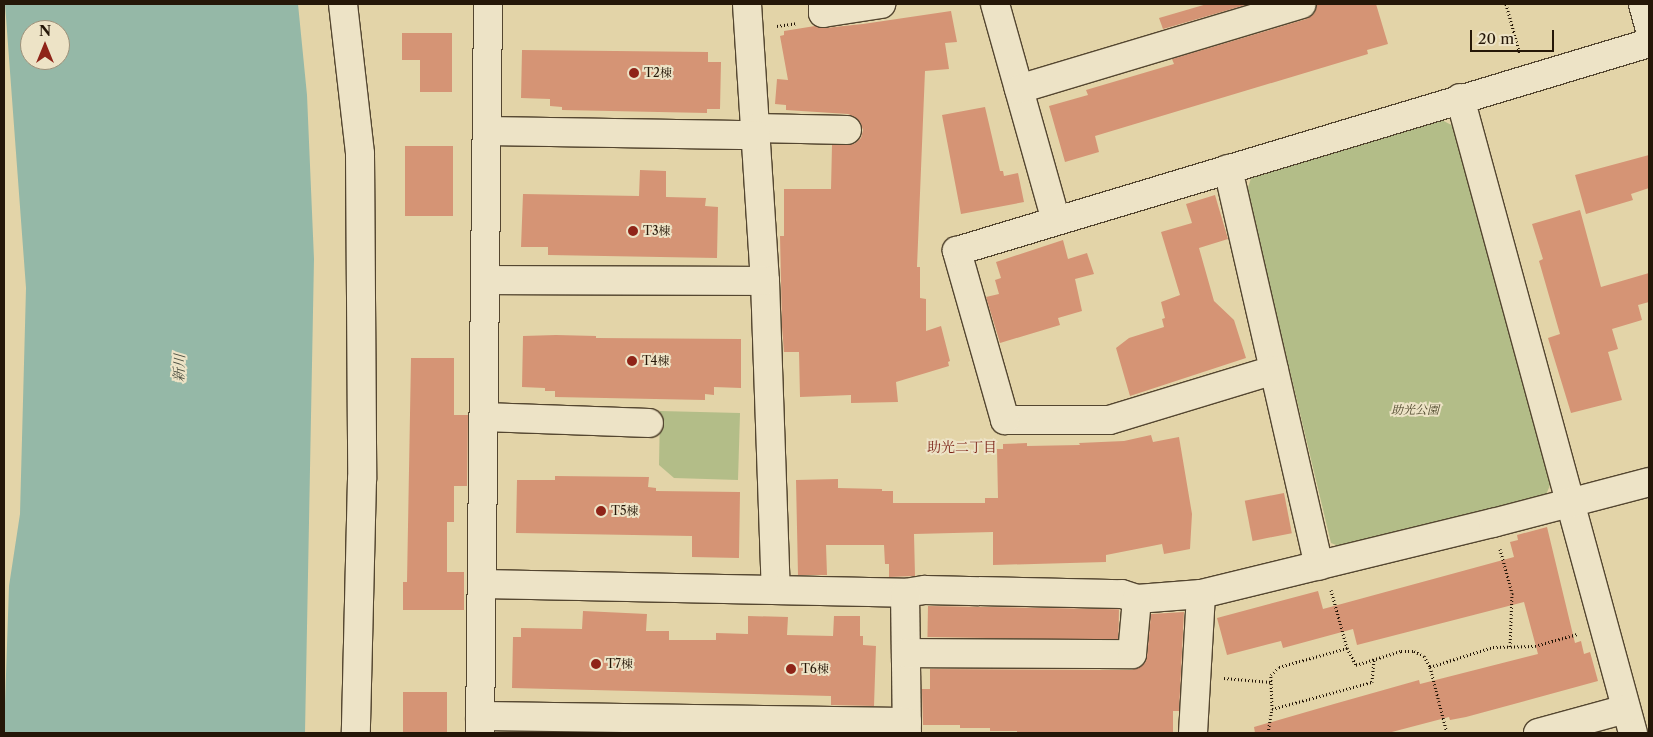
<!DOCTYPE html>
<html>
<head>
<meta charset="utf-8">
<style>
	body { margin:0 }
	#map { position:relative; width:1653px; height:737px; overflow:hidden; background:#e3d4a8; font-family:"Libre Caslon Text","Noto Serif JP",serif }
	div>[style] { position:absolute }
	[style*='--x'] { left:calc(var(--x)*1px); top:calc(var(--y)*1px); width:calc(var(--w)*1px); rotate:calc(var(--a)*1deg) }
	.green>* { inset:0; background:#b3bd88 }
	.water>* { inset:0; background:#95b8a7 }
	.building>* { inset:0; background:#d59475; transform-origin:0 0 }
	.path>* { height:3px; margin-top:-1.5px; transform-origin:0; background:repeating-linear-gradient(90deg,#251708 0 1px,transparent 0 3.5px) }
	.roads { filter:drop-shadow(1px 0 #544630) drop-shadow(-1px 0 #544630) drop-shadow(0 1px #544630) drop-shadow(0 -1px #544630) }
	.minor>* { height:28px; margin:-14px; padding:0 14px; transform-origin:14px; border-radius:14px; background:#ede3c6 }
	.dots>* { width:14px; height:14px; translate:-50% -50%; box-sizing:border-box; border:2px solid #ede3c6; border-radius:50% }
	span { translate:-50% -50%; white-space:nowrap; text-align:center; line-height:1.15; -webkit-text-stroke:4px #ede3c6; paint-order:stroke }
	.poi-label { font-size:12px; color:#251708 }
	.left { translate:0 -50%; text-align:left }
	.park-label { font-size:12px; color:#50492e; font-style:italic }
	.water-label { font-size:14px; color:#4c4f40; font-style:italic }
	.neighbourhood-label { font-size:14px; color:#7a1f14 }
	.frame { position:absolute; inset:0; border:5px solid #251708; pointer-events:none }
	.north { position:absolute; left:20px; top:20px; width:50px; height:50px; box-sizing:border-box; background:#ede3c6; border:1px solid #9d917a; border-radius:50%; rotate:0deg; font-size:14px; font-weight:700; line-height:20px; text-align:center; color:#251708 }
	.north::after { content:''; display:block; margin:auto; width:18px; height:22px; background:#8f2418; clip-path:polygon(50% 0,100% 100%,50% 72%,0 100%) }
	.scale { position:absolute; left:1470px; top:30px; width:84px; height:22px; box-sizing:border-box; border:2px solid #251708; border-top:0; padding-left:6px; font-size:15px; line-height:18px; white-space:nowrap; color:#251708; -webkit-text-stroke:4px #ede3c6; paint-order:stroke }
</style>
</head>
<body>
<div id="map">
	<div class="green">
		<div style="clip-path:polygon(1442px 120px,1455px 127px,1551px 483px,1545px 497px,1344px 548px,1331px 543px,1247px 191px,1252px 175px)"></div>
		<div style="clip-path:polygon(660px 411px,740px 413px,738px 480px,674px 478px,659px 465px)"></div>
	</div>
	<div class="water">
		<div style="clip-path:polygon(evenodd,5px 4px,298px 4px,307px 95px,314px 259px,305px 733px,4px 733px,9px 586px,20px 514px,26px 288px,5px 4px,30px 30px,60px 30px,60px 60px,30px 60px,30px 30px)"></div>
	</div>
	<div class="building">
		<div style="clip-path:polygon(1207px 4px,1249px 4px,1163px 29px,1159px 18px)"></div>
		<div style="clip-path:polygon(1317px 4px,1376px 4px,1388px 44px,1367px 50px,1368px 54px,1095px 136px,1099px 152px,1065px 162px,1049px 106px,1088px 95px,1086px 90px,1174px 64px,1172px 59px,1306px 19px,1314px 14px)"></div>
		<div style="clip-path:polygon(951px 11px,957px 42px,945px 43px,949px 69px,925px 71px,917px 267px,920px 267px,920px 298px,926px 299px,926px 331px,941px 326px,950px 361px,948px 362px,949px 366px,896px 382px,898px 402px,851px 403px,851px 395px,800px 397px,799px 352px,784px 352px,782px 327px,780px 236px,784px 236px,784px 189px,831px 189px,832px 145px,854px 144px,861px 138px,863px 130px,860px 122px,855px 117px,848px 114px,786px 110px,786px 105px,775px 104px,777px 79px,788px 80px,780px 36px,784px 35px,784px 31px,815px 26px,825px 28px,863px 24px)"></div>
		<div style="clip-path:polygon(402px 33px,452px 33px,452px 92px,420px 92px,420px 60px,402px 60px)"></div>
		<div style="clip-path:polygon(522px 50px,708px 52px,708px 62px,721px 62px,720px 109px,707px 109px,707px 113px,562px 110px,562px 107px,550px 106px,550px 99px,521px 98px)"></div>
		<div style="clip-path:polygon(985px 107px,1000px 171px,1003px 171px,1004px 176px,1018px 173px,1024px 202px,961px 214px,942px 115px)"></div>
		<div style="left:405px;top:146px;width:48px;height:70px"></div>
		<div style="clip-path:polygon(1649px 155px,1649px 188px,1631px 194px,1633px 200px,1586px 214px,1575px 175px)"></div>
		<div style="clip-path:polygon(640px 170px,666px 171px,666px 197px,706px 198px,705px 206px,718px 207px,717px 258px,548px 255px,548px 247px,521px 247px,523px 194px,639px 196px)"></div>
		<div style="clip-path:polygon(1215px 195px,1228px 239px,1199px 248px,1214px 301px,1234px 320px,1246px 358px,1130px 396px,1116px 348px,1129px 338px,1164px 327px,1162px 319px,1165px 318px,1161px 302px,1180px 295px,1161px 232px,1192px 223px,1186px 204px)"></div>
		<div style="clip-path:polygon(1580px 210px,1601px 287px,1649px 273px,1649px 302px,1638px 305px,1642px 320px,1612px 329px,1618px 349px,1608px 352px,1622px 400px,1571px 413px,1548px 338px,1560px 334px,1539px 261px,1543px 259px,1532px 224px)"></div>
		<div style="clip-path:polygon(1063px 240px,1068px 259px,1087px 253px,1094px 274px,1075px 279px,1082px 311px,1058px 318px,1060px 325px,1000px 343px,986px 297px,999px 294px,995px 280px,1001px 278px,996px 262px)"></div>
		<div style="clip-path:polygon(556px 335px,596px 336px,596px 338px,741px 339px,741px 388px,714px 387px,714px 395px,705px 394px,705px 400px,555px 397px,555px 391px,545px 391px,545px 388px,522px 387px,523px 336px)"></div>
		<div style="clip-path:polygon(411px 358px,454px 358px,454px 415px,468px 415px,467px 486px,454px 486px,454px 522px,447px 522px,447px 572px,464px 572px,464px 610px,403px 610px,403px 582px,407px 582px)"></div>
		<div style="clip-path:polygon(1151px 435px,1153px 442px,1179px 437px,1192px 514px,1190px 549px,1164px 554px,1162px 544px,1106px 555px,1106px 562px,993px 565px,993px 532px,914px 534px,915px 576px,889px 577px,889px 564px,885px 564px,884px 545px,826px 545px,827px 575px,798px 575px,796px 480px,838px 479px,838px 488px,882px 489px,882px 491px,893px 491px,893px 503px,985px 503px,985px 498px,998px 498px,997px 449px,1003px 449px,1003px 444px,1027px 443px,1027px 446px,1080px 445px,1079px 443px,1124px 441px)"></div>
		<div style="clip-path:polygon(555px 476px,649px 477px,648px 487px,656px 488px,656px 491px,740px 492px,739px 558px,692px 557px,692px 536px,516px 533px,517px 480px,555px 480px)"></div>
		<div style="left:1284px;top:493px;width:41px;height:40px;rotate:79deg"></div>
		<div style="clip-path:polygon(1547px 527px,1575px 643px,1581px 641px,1584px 654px,1590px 652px,1598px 681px,1466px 717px,1450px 720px,1449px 717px,1388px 733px,1255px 733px,1254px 727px,1334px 704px,1419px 680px,1420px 684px,1538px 654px,1524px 602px,1357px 645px,1353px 629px,1283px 648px,1281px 641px,1227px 655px,1217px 618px,1318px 591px,1323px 609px,1514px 557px,1510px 542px,1518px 540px,1517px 535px)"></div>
		<div style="left:928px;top:606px;width:191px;height:31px;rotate:1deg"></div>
		<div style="clip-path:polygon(583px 611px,647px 614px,646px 631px,669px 631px,669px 640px,716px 640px,716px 633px,748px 634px,748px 616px,788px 617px,787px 635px,833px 636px,834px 616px,860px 616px,860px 636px,863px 636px,863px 645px,876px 646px,874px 706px,831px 705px,831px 696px,512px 688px,513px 637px,521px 637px,521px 628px,582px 629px)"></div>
		<div style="clip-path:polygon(1184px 612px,1179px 711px,1173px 711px,1173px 733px,1017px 733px,1017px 731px,990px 731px,990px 728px,960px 728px,960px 725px,923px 725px,922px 689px,930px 689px,930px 669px,1132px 670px,1145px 663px,1147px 656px,1151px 614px)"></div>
		<div style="left:403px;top:692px;width:44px;height:41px"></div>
	</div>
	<div class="path">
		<div style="--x:1506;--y:4;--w:52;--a:74.4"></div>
		<div style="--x:777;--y:26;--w:21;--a:-8"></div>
		<div style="--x:1500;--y:549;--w:46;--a:74.7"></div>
		<div style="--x:1512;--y:593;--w:54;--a:92.1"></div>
		<div style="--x:1331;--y:590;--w:60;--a:74.6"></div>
		<div style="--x:1347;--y:648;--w:19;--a:62"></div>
		<div style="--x:1356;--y:665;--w:47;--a:-17.3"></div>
		<div style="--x:1401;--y:651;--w:13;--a:0"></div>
		<div style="--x:1414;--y:651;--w:11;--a:27"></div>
		<div style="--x:1424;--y:656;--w:13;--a:61"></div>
		<div style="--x:1430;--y:667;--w:68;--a:75.6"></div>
		<div style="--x:1430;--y:667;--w:66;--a:-17.6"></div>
		<div style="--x:1493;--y:647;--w:42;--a:-1.4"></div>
		<div style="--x:1535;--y:646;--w:44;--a:-15.9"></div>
		<div style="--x:1224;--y:678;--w:47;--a:4.9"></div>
		<div style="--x:1272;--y:709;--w:104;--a:-15.1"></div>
		<div style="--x:1372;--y:682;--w:23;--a:-85"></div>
		<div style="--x:1268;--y:733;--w:24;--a:-81"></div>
		<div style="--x:1272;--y:709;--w:34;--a:-92"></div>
		<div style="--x:1271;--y:675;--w:11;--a:-45"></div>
		<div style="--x:1279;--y:667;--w:71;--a:-15.6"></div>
	</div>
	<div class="roads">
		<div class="minor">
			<div style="--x:343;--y:4;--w:151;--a:83.5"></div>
			<div style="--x:360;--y:154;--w:325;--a:89.6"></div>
			<div style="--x:362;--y:479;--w:254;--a:91.4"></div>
			<div style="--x:747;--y:4;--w:278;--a:86.3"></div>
			<div style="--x:765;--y:281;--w:309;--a:88"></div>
			<div style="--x:823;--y:4;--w:9;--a:90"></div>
			<div style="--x:823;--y:13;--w:59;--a:-8.8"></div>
			<div style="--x:995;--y:4;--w:225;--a:74.3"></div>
			<div style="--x:1643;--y:4;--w:24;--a:75"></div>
			<div style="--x:1019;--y:89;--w:295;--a:-16.7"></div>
			<div style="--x:1460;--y:98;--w:658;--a:74.76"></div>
			<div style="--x:755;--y:128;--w:92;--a:1.2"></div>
			<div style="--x:487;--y:131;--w:269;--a:0.9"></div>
			<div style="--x:1228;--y:169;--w:407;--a:77.1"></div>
			<div style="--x:485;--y:280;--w:280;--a:0.2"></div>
			<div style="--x:1274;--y:370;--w:172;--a:163.1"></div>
			<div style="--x:1109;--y:420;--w:104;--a:180"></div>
			<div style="--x:1005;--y:420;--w:176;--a:-105.9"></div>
			<div style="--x:957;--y:251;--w:723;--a:-16.73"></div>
			<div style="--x:484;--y:417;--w:165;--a:2.1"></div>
			<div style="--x:483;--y:584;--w:422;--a:1.2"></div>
			<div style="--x:905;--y:593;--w:20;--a:-9"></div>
			<div style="--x:925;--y:590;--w:197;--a:1.2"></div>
			<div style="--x:1122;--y:594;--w:16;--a:18"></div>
			<div style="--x:1137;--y:599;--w:64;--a:-4.5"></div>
			<div style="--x:1201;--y:594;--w:301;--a:-13.7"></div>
			<div style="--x:1493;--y:523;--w:161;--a:-14.7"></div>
			<div style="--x:905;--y:593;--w:140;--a:89.2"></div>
			<div style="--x:906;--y:653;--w:226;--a:0.3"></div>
			<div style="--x:1132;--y:654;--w:55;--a:-84.8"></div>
			<div style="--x:480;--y:716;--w:427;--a:0.8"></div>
			<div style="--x:480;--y:733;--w:729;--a:-89.37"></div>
			<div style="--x:1193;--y:733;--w:139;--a:-86.7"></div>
			<div style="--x:1538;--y:733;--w:91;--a:-15.3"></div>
		</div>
	</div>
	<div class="dots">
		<div style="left:634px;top:73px;background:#8f2418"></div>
		<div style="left:633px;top:231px;background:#8f2418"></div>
		<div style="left:632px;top:361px;background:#8f2418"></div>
		<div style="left:601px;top:511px;background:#8f2418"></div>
		<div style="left:596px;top:664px;background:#8f2418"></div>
		<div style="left:791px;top:669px;background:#8f2418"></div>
	</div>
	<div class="poi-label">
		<span class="left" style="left:644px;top:73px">T2棟</span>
		<span class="left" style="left:643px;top:231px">T3棟</span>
		<span class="left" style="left:642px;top:361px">T4棟</span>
		<span class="left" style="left:611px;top:511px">T5棟</span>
		<span class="left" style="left:606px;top:664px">T7棟</span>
		<span class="left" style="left:801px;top:669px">T6棟</span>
	</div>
	<div class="park-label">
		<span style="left:1415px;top:410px">助光公園</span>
	</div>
	<div class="water-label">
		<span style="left:179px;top:368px;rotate:-88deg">新川</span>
	</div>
	<div class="neighbourhood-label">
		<span style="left:962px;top:447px">助光二丁目</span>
	</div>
	<div class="frame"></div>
	<div class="north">N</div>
	<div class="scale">20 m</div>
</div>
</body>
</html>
